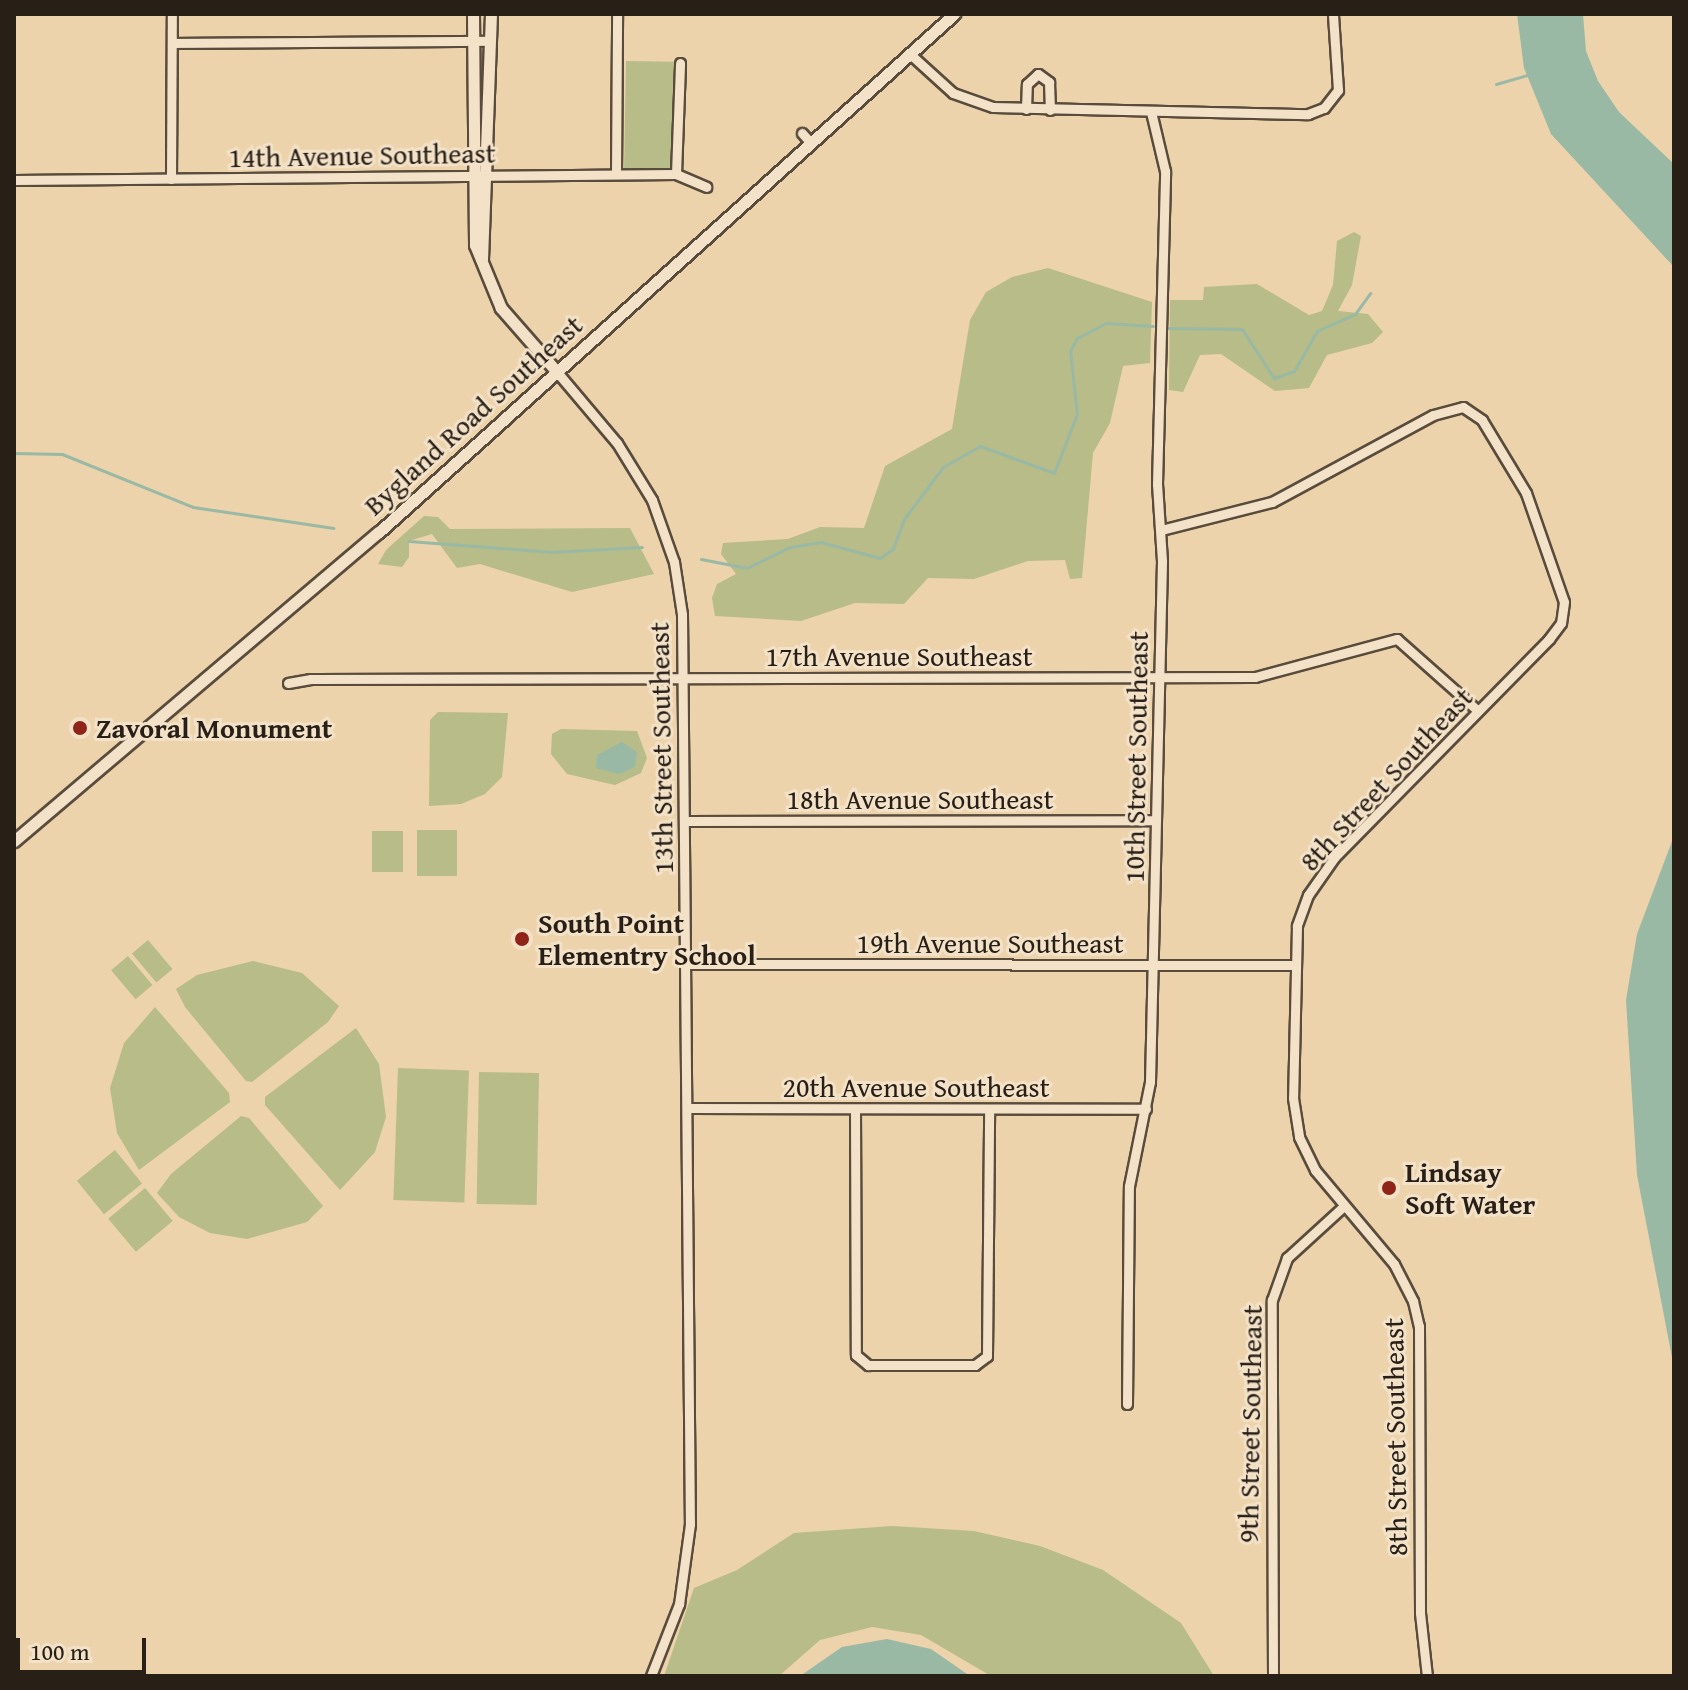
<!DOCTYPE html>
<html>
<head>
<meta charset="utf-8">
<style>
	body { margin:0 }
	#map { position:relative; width:1688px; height:1690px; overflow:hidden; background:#ecd3ab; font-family:"Gentium Book Plus",serif }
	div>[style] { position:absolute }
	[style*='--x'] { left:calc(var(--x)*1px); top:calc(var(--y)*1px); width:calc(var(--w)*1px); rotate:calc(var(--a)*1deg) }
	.green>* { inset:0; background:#b7bc89; transform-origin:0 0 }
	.water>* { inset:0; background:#99b9a5 }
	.stream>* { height:3px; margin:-1.5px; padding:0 1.5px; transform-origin:1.5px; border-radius:1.5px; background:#99b9a5 }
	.roads { filter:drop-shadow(2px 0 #594c3c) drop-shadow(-2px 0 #594c3c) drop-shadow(0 2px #594c3c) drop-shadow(0 -2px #594c3c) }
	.minor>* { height:9px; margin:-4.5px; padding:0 4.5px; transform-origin:4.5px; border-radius:4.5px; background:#f3e2c8 }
	.tertiary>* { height:11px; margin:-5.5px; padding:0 5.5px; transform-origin:5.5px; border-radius:5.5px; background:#f3e2c8 }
	.dots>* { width:22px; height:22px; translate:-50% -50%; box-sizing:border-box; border:4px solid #f3e2c8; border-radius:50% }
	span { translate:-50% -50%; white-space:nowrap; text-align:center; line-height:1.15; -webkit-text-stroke:6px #f3e2c8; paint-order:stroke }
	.street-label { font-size:28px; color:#281f17 }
	.poi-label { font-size:28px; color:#281f17; font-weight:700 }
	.left { translate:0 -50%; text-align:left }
	.frame { position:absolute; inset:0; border:16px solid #281f17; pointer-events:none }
	.scale { position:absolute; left:16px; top:1638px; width:130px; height:36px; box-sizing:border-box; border:4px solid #281f17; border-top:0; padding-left:10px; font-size:24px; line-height:28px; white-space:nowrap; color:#281f17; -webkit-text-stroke:6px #f3e2c8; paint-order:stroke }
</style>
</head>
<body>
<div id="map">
	<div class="green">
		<div style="left:626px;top:61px;width:48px;height:108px;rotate:1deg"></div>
		<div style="clip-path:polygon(1354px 232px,1361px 236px,1352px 285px,1338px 311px,1368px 314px,1383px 332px,1372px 343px,1327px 355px,1309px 388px,1275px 391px,1221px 354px,1200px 355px,1183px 392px,1169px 390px,1170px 300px,1203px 300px,1204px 287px,1257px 284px,1309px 315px,1322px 311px,1333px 285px,1337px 241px)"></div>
		<div style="clip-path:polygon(1048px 268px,1152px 302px,1150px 363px,1123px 366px,1110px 423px,1093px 453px,1082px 578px,1070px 579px,1065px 560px,1028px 561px,974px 579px,928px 578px,904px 604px,855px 603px,801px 621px,715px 616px,712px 598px,717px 584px,736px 574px,721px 554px,723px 543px,788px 539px,820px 527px,864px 528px,885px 466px,952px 429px,970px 320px,986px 292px,1012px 277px)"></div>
		<div style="clip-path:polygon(424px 516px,438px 517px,450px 529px,630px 528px,654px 574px,572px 592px,480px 564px,457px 568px,432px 534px,409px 541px,409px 557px,402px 567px,378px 564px,386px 550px)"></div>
		<div style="clip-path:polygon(438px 712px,508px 713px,502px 777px,485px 794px,461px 804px,429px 806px,430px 720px)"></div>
		<div style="clip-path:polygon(561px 729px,637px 731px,647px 758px,641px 773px,615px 785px,567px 774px,551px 754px,552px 734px)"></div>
		<div style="left:417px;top:830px;width:40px;height:46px"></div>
		<div style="left:372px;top:831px;width:31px;height:41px"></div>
		<div style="left:148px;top:940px;width:38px;height:21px;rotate:50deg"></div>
		<div style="left:128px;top:956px;width:38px;height:22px;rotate:50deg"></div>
		<div style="clip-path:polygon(253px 961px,302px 973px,339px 1006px,328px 1022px,252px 1082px,246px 1081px,185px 1007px,176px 989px,197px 975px)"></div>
		<div style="clip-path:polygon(155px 1007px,229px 1093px,230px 1102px,139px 1170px,117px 1133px,110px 1088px,124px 1043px)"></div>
		<div style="clip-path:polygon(356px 1028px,379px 1064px,386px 1117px,375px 1152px,340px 1190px,265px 1105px,265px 1097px)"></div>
		<div style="left:398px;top:1068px;width:71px;height:132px;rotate:2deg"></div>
		<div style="left:479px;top:1072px;width:60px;height:132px;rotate:1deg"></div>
		<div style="clip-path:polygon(241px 1116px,249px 1118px,323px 1206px,307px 1222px,247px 1239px,210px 1233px,179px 1217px,157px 1193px,171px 1174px)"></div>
		<div style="left:115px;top:1150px;width:43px;height:49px;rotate:51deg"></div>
		<div style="left:145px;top:1188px;width:43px;height:48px;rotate:50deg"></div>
		<div style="clip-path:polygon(892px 1526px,974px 1531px,1040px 1546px,1103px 1570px,1181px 1623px,1214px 1676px,991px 1676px,921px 1635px,872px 1627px,820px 1640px,779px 1676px,664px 1676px,694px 1588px,737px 1570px,794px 1533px)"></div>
	</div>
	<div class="water">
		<div style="clip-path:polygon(1517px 14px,1583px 14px,1586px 51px,1598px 81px,1619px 112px,1674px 164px,1674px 267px,1551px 134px,1524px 68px)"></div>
		<div style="clip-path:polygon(622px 742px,637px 752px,635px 767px,619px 774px,596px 768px,597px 755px)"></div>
		<div style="clip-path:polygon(1674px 836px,1674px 1368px,1637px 1175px,1626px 1000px,1637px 934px)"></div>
		<div style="clip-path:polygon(887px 1639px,931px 1649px,970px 1676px,800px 1676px,842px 1647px)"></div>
	</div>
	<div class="stream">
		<div style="--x:1496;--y:84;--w:32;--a:-16"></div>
		<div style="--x:1169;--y:328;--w:73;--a:0.8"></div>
		<div style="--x:1242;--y:329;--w:59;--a:56.9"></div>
		<div style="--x:1274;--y:378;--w:21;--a:-19"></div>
		<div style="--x:1294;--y:371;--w:46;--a:-60.1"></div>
		<div style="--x:1317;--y:331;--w:42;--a:-24.1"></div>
		<div style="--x:1355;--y:314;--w:26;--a:-54"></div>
		<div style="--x:14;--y:453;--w:48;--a:1.2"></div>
		<div style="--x:62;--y:454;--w:141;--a:22"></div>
		<div style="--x:193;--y:507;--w:142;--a:8.5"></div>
		<div style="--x:409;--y:541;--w:143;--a:4.4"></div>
		<div style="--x:552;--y:552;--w:90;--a:-3.2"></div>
		<div style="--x:701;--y:559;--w:47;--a:11.1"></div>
		<div style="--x:747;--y:568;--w:48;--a:-26"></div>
		<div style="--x:790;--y:547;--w:31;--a:-9"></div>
		<div style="--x:821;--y:542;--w:61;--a:15.2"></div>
		<div style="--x:880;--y:558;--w:16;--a:-35"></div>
		<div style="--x:893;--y:549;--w:32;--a:-70"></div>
		<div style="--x:904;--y:519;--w:65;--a:-53.1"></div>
		<div style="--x:943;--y:467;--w:43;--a:-29.6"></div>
		<div style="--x:980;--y:446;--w:79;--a:20"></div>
		<div style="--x:1054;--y:473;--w:63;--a:-68.7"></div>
		<div style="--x:1077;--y:414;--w:63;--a:-96.3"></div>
		<div style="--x:1070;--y:351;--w:15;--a:-62"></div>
		<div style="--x:1077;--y:338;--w:33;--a:-27"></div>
		<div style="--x:1106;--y:323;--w:47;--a:3.7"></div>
	</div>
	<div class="roads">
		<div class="minor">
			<div style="--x:172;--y:43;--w:318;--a:-0.4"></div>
			<div style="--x:910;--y:54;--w:58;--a:42.2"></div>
			<div style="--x:953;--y:93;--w:42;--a:19.3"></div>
			<div style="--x:993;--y:107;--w:315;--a:1.3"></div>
			<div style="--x:1308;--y:114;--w:17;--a:-21"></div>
			<div style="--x:1324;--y:108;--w:23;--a:-52"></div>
			<div style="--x:1338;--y:90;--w:76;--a:-93.8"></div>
			<div style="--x:1026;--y:109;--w:25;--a:-88"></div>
			<div style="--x:1027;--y:84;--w:15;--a:-42"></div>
			<div style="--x:1038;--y:74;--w:14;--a:36"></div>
			<div style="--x:1049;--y:82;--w:28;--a:88"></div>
			<div style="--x:802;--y:133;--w:13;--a:48"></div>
			<div style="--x:616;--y:174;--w:160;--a:-89.6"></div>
			<div style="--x:676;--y:174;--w:111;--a:-87.9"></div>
			<div style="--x:171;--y:179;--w:165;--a:-89.7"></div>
			<div style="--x:14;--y:180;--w:662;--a:-0.52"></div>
			<div style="--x:676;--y:174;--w:33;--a:23"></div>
			<div style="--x:557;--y:372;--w:93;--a:49.8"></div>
			<div style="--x:617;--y:443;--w:67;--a:58.4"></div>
			<div style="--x:652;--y:500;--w:66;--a:70.5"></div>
			<div style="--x:674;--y:562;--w:53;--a:81.3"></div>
			<div style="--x:682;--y:614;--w:910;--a:89.5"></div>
			<div style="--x:690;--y:1524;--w:81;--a:97.8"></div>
			<div style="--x:679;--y:1604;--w:77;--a:111.3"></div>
			<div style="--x:1161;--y:530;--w:114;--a:-14.2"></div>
			<div style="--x:1272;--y:502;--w:183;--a:-28.4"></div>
			<div style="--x:1433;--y:415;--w:31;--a:-15"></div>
			<div style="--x:1463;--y:407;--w:23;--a:34"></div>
			<div style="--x:1482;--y:420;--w:85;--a:58.9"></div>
			<div style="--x:1526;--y:493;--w:115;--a:70.8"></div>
			<div style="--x:1564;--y:602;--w:21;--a:98"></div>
			<div style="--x:1561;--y:623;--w:20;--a:127"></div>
			<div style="--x:1549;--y:639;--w:307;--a:134.5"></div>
			<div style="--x:1334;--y:858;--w:45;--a:125.1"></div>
			<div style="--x:1308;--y:895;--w:33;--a:110"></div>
			<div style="--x:1297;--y:926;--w:172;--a:91.3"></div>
			<div style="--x:1293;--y:1098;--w:39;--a:81"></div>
			<div style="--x:1299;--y:1137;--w:37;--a:64"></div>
			<div style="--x:1315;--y:1170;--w:123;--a:50"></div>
			<div style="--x:1394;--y:1264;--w:42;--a:62.8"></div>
			<div style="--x:1413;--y:1301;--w:26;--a:77"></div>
			<div style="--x:1419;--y:1326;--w:287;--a:89.8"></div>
			<div style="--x:1420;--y:1613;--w:63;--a:83.7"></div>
			<div style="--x:288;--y:683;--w:23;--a:-10"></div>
			<div style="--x:311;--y:679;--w:944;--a:-0.12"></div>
			<div style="--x:1255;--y:677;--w:147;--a:-15"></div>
			<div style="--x:1397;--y:639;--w:108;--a:41.6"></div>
			<div style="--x:684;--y:821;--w:472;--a:-0.1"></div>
			<div style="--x:685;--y:964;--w:609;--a:0.09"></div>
			<div style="--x:687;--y:1108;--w:459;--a:0.1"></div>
			<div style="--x:855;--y:1109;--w:246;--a:89.8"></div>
			<div style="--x:856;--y:1355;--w:16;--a:40"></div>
			<div style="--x:868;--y:1365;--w:107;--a:0"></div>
			<div style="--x:975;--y:1365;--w:15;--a:-37"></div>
			<div style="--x:987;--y:1356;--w:246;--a:-89.5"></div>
			<div style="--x:1127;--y:1404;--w:218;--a:-89.5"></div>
			<div style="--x:1129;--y:1186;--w:106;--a:-78.6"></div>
			<div style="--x:1150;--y:1082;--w:521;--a:-88.68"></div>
			<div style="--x:1162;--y:561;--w:77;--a:-93.7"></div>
			<div style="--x:1157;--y:484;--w:313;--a:-88.5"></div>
			<div style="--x:1165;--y:171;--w:61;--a:-103.3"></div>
			<div style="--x:1273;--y:1676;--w:376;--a:-90.2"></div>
			<div style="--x:1272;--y:1300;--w:45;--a:-70.3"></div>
			<div style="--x:1287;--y:1258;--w:77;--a:-42.4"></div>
		</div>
		<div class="tertiary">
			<div style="--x:473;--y:14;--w:231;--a:89.5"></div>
			<div style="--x:475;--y:245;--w:68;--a:67.6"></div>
			<div style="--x:501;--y:308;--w:85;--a:48.8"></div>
			<div style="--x:482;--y:259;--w:245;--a:-87.9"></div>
			<div style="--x:14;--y:841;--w:478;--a:-40.3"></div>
			<div style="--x:379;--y:532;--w:774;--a:-42.01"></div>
		</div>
	</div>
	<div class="dots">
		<div style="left:80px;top:728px;background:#8f2418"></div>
		<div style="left:522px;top:939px;background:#8f2418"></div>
		<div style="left:1389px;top:1188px;background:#8f2418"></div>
	</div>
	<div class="street-label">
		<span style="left:362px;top:155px;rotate:-1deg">14th Avenue Southeast</span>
		<span style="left:473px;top:415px;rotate:-42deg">Bygland Road Southeast</span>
		<span style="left:899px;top:656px">17th Avenue Southeast</span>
		<span style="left:661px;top:748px;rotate:-91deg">13th Street Southeast</span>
		<span style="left:1136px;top:757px;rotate:-89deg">10th Street Southeast</span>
		<span style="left:1386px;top:779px;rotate:-47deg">8th Street Southeast</span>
		<span style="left:920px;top:799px">18th Avenue Southeast</span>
		<span style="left:990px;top:943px">19th Avenue Southeast</span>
		<span style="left:916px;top:1087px">20th Avenue Southeast</span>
		<span style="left:1250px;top:1424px;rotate:-89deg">9th Street Southeast</span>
		<span style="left:1395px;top:1437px;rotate:-91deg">8th Street Southeast</span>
	</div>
	<div class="poi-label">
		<span class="left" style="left:96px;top:728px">Zavoral Monument</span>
		<span class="left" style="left:538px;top:939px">South Point<br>Elementry School</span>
		<span class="left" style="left:1405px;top:1188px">Lindsay<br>Soft Water</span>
	</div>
	<div class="frame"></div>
	<div class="scale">100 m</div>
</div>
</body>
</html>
